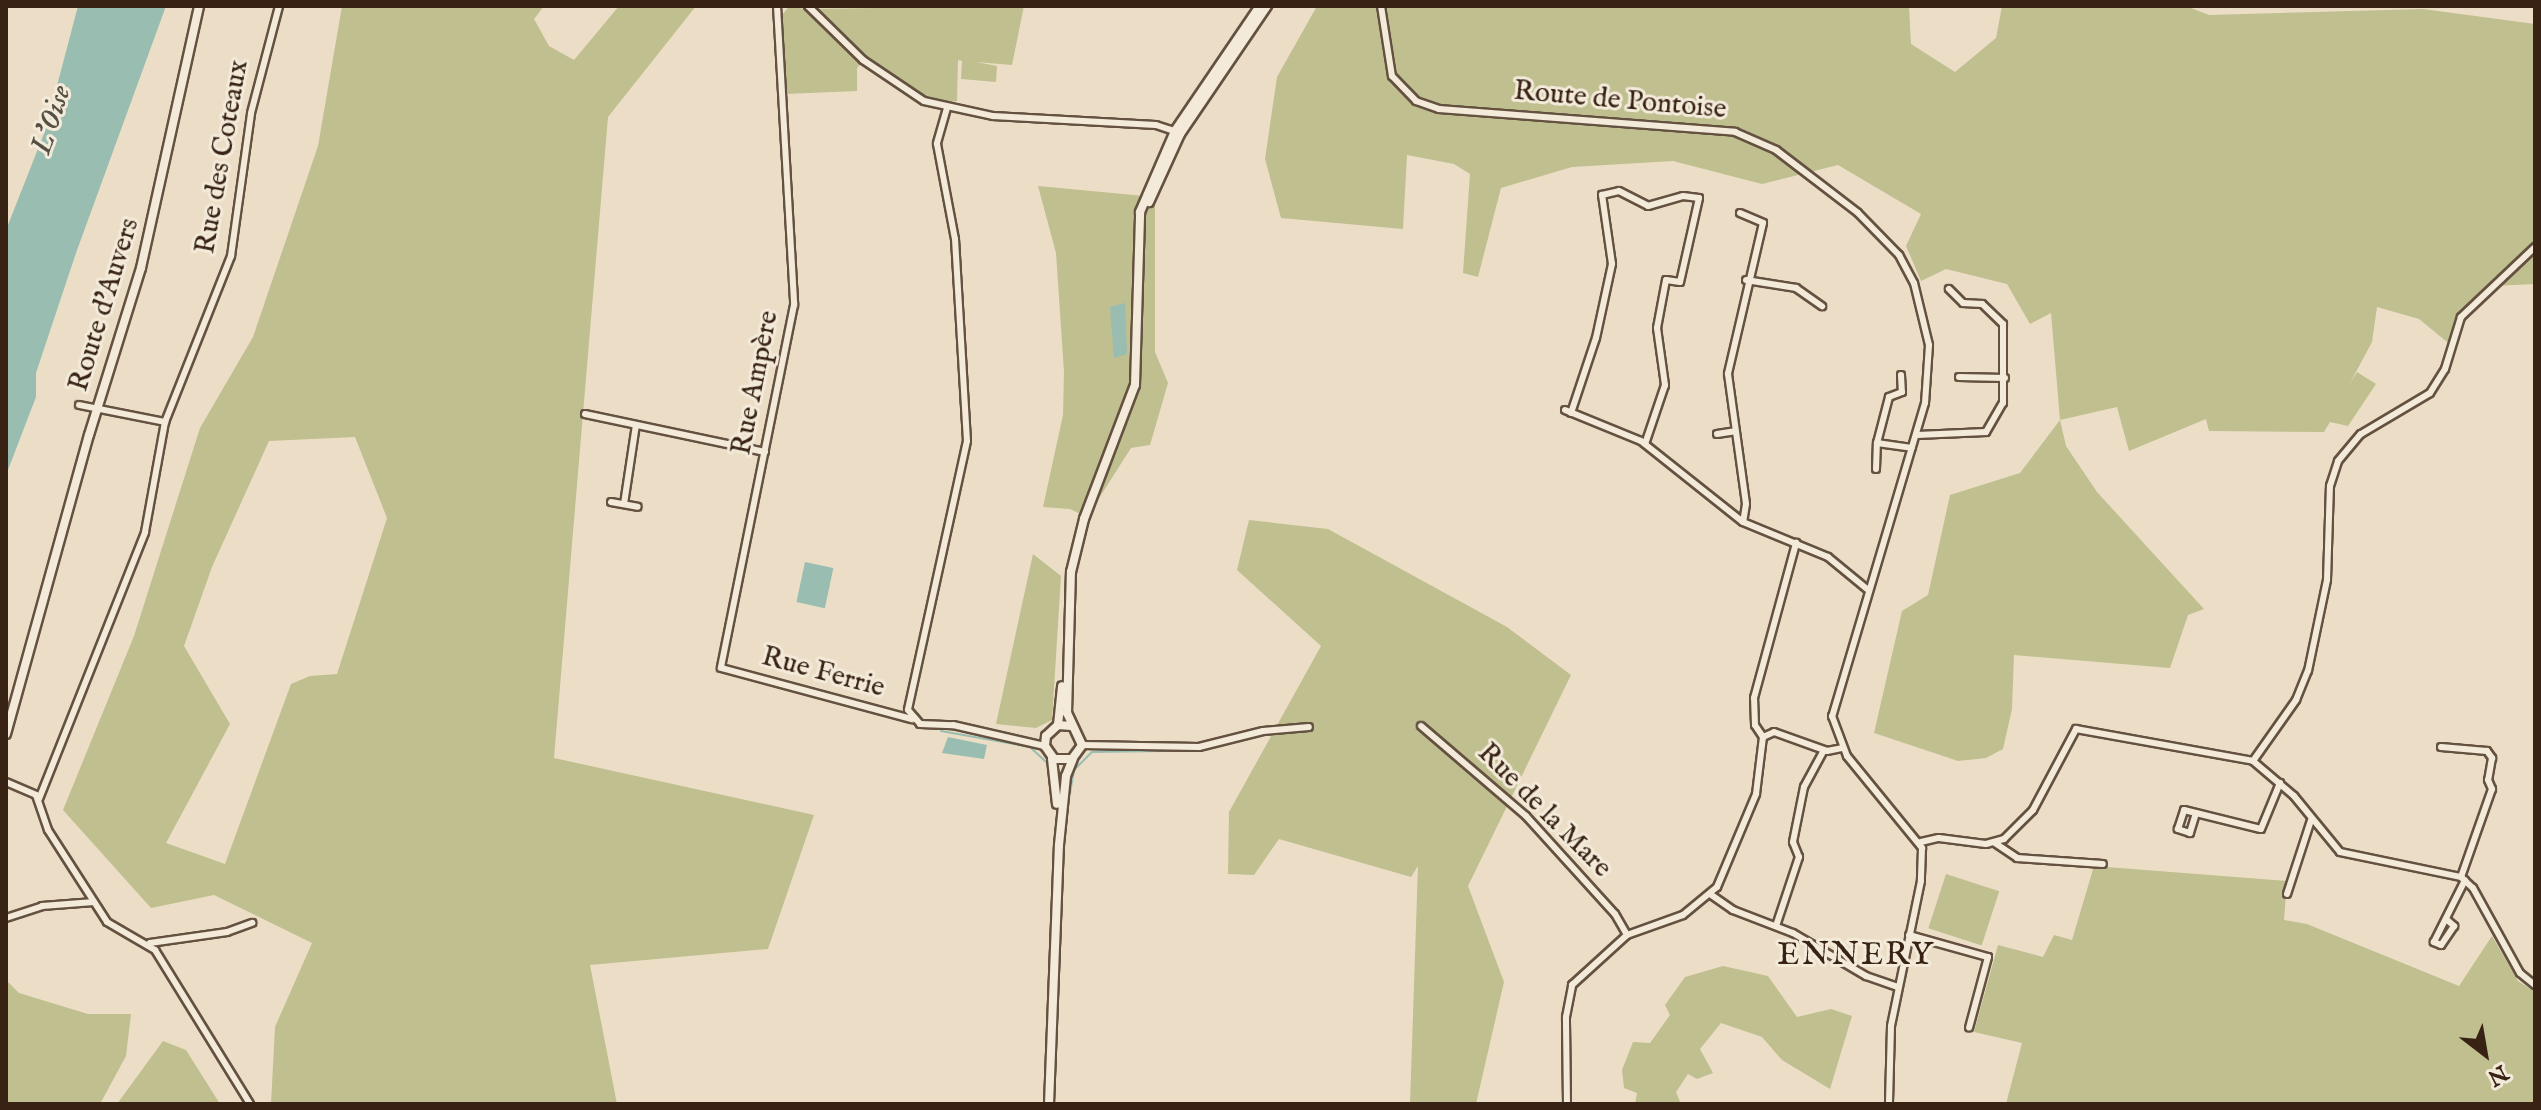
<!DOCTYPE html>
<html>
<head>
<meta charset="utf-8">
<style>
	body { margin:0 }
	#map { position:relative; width:2541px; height:1110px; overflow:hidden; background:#ecdec6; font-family:"IM FELL English",serif }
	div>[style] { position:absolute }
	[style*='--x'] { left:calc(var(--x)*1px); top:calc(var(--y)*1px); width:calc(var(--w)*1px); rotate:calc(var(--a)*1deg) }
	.green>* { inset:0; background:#bfbf90; transform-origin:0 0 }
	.water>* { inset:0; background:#99bdb0; transform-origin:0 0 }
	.stream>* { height:2px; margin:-1px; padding:0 1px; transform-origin:1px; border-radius:1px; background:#99bdb0 }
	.roads { filter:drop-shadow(2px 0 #645140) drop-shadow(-2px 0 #645140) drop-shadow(0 2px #645140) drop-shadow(0 -2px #645140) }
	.street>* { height:6px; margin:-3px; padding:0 3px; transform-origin:3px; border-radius:3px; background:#f3eada }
	.secondary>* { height:8px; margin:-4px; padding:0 4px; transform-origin:4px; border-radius:4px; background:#f3eada }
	span { translate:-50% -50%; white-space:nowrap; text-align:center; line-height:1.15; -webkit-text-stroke:6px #f3eada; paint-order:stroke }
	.street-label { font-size:28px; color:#372214 }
	.water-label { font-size:30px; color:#545043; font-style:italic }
	.quarter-label { font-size:32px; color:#372214; letter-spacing:2px }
	.frame { position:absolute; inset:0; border:8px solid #372214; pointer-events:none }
	.north { position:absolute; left:2445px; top:1014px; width:80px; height:80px; -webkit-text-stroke:6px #f3eada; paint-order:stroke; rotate:149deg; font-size:22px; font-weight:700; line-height:32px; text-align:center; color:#372214 }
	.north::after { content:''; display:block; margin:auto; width:28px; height:36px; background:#372214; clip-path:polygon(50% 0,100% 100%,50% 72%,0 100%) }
</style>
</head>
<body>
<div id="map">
	<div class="green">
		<div style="clip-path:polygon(evenodd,342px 6px,544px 6px,534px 19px,549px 46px,574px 60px,619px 6px,696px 6px,608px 117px,554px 758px,814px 815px,768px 949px,590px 965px,617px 1104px,271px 1104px,275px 1027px,312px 943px,214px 895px,151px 908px,63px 810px,134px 636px,200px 428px,253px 337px,318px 146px,342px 6px,355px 437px,387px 518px,337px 674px,310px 676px,291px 684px,225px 864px,166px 843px,230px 724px,184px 646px,212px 567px,269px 441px,355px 437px)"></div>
		<div style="clip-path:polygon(789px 6px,804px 9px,1024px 6px,1012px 65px,976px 62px,997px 66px,996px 82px,961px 79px,962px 61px,958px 60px,957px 101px,937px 103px,863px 61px,857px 68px,857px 91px,785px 94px,780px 18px)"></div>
		<div style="clip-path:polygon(1317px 6px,1909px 6px,1911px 44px,1955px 72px,1996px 38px,2002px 6px,2186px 6px,2209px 15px,2423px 9px,2535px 24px,2535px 284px,2492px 286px,2461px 317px,2452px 346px,2419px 319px,2377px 307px,2372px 342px,2349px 385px,2357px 372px,2376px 384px,2348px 426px,2330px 422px,2324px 432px,2209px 431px,2206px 419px,2129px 451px,2117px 407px,2060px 420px,2066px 446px,2097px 492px,2204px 609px,2188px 615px,2170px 668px,2014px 655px,2012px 709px,2003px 749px,1986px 758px,1958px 761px,1874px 733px,1902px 611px,1928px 595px,1950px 495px,2020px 473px,2060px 420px,2051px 313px,2030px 324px,2007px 284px,1946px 269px,1921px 281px,1906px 246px,1921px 214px,1838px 165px,1762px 184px,1673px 161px,1572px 167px,1501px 188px,1478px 277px,1463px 273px,1470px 174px,1454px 164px,1407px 155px,1403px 229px,1281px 218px,1265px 159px,1277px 77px)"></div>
		<div style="clip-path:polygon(1038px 186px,1155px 197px,1155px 352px,1168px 383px,1150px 445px,1131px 448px,1087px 517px,1070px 509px,1043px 507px,1063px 415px,1064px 372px,1056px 253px)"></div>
		<div style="clip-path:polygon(1249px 520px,1328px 529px,1507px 627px,1571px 675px,1468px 886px,1504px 982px,1476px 1104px,1410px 1104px,1418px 866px,1411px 877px,1279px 839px,1254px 875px,1228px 874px,1229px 812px,1321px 646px,1237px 570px)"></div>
		<div style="clip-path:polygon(1033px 554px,1061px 576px,1052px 720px,1036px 728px,996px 724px)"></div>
		<div style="clip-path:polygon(2094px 866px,2287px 881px,2284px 920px,2307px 924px,2459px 986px,2492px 936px,2518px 981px,2535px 992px,2535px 1104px,2006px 1104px,2022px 1043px,1974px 1032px,1998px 945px,2043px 957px,2054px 935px,2072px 940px)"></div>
		<div style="left:1946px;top:874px;width:56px;height:57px;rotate:18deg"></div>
		<div style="clip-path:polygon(1723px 966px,1768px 976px,1797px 1017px,1831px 1009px,1852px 1016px,1830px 1089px,1782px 1060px,1762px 1037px,1721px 1023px,1700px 1049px,1713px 1073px,1697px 1079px,1688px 1074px,1676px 1092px,1681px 1104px,1635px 1104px,1637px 1093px,1624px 1088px,1622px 1070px,1633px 1042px,1650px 1043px,1670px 1015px,1665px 1005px,1685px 977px)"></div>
		<div style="clip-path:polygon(6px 980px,19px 993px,88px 1014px,131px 1014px,126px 1056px,100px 1104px,6px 1104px)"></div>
		<div style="clip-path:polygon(163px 1041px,186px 1050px,220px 1104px,117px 1104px)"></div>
	</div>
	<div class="water">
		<div style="clip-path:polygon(78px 6px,166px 6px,76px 253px,36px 373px,36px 397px,6px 475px,6px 230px,45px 131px)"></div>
		<div style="clip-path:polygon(1125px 303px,1127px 354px,1114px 358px,1110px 307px)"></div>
		<div style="left:805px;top:562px;width:29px;height:41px;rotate:12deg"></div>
		<div style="clip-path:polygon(948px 737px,987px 745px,984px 759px,942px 753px)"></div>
	</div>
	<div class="stream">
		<div style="--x:941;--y:731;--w:90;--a:10.2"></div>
		<div style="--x:1030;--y:747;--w:25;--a:43"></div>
		<div style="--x:1070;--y:793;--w:23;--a:-80"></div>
		<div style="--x:1074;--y:770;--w:25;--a:-45"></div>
		<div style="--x:1092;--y:752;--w:71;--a:-0.8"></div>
	</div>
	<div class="roads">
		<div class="street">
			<div style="--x:777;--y:6;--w:299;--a:86.7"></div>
			<div style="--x:794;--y:305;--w:370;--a:101.4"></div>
			<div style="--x:721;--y:668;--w:198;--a:15"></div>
			<div style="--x:808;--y:6;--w:77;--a:44.5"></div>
			<div style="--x:863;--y:60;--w:73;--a:33.9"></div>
			<div style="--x:924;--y:101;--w:71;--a:12.3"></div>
			<div style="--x:993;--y:116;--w:163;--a:3.2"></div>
			<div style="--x:1156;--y:125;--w:22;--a:18"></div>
			<div style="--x:1381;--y:6;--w:71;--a:81.1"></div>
			<div style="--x:1392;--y:76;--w:35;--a:46"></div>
			<div style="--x:1416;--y:101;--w:24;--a:19"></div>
			<div style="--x:1439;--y:109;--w:297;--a:4.4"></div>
			<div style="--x:1735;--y:132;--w:45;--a:23.7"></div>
			<div style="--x:1776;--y:150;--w:103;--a:37.5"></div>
			<div style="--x:1858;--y:213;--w:59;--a:45.7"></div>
			<div style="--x:1899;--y:255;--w:32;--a:62"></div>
			<div style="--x:1914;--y:283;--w:64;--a:76.4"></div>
			<div style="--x:1929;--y:345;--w:58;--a:93.9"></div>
			<div style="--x:1925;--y:403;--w:327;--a:106.5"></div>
			<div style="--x:1832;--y:716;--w:43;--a:69.4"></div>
			<div style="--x:1847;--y:756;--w:119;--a:50.8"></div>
			<div style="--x:1922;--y:848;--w:33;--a:92"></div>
			<div style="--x:1921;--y:881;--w:148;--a:101.7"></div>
			<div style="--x:1891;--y:1026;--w:78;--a:91.5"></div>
			<div style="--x:947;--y:108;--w:37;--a:106"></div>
			<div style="--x:937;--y:144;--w:97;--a:79.3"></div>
			<div style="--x:955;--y:239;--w:202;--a:86.6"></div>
			<div style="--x:967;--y:441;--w:275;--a:102.4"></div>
			<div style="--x:908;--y:710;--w:18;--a:49"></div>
			<div style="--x:920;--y:724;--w:33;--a:2"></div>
			<div style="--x:953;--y:725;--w:94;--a:12.9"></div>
			<div style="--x:1740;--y:213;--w:25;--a:23"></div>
			<div style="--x:1763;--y:223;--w:155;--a:103.1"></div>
			<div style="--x:1728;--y:374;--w:131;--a:82.1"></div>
			<div style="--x:1746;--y:504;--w:18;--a:99"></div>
			<div style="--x:1746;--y:280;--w:51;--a:9.1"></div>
			<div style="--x:1796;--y:288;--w:32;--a:35"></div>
			<div style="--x:1901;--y:375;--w:17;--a:87"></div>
			<div style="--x:1902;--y:392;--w:14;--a:159"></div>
			<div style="--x:1889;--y:397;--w:48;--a:104.6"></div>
			<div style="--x:1877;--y:443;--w:35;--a:8"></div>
			<div style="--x:1959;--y:377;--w:46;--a:1.2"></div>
			<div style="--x:79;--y:405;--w:88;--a:11.2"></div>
			<div style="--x:1565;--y:410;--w:82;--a:22.2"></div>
			<div style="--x:1641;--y:441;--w:130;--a:38.5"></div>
			<div style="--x:1743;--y:522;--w:92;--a:22.4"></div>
			<div style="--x:1828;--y:557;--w:50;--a:39.4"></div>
			<div style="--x:1571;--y:413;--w:79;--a:-71.6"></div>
			<div style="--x:1596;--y:338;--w:76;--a:-77.8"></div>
			<div style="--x:1612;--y:264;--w:70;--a:-98.2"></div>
			<div style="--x:1602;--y:195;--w:17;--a:-13"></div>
			<div style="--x:1619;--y:191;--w:33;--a:27"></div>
			<div style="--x:1648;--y:206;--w:36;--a:-16"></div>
			<div style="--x:1683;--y:196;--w:16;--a:7"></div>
			<div style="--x:1699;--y:198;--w:86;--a:102.7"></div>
			<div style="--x:1680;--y:282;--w:14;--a:-172"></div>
			<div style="--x:1666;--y:280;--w:49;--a:100.6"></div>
			<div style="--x:1657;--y:328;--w:58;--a:82"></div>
			<div style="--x:1665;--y:385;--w:62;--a:108.7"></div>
			<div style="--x:585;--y:414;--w:184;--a:11.9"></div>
			<div style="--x:1717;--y:434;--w:18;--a:-9"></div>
			<div style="--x:1917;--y:435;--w:69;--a:-2.5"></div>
			<div style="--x:1986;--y:432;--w:34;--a:-60"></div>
			<div style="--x:2003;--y:403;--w:79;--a:-90"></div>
			<div style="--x:2003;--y:324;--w:29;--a:-136"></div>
			<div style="--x:1982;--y:304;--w:19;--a:-177"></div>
			<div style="--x:1963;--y:303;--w:20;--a:-135"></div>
			<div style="--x:1876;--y:469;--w:26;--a:-88"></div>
			<div style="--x:611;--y:502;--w:27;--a:10"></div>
			<div style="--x:624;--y:504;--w:80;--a:-81.4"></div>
			<div style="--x:1421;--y:726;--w:138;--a:40.6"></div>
			<div style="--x:1526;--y:816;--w:132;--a:47.8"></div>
			<div style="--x:1615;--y:914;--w:24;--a:60"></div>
			<div style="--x:1763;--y:737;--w:14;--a:-124"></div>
			<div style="--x:1755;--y:725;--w:27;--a:-92"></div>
			<div style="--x:1754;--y:698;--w:161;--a:-74.8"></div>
			<div style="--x:1082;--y:745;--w:117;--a:1"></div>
			<div style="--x:1199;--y:747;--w:66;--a:-14"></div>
			<div style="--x:1263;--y:731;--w:46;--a:-5"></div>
			<div style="--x:2441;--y:747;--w:46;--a:5"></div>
			<div style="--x:2487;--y:751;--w:9;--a:54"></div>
			<div style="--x:2492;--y:758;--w:22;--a:100"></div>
			<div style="--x:2488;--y:780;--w:10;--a:66"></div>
			<div style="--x:2492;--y:789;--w:93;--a:109.4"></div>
			<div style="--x:2253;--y:761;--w:75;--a:-54.8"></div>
			<div style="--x:2296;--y:700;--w:31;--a:-68"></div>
			<div style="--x:2308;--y:671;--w:93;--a:-78.2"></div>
			<div style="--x:2327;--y:580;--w:94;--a:-88.2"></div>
			<div style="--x:2330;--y:486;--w:26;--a:-72"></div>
			<div style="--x:2338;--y:461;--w:35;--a:-50"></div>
			<div style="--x:2361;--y:434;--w:80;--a:-30.7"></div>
			<div style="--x:2430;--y:393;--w:28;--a:-58"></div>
			<div style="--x:2445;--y:369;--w:54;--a:-72.9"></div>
			<div style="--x:2461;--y:317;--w:102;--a:-43.4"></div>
			<div style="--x:2253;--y:761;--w:54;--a:40.5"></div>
			<div style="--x:2294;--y:796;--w:72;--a:50.6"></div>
			<div style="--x:2340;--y:852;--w:124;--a:11.7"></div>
			<div style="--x:2461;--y:877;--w:16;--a:43"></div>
			<div style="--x:2473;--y:888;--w:97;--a:61.1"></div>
			<div style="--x:2520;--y:973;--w:19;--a:39"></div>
			<div style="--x:6;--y:782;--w:33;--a:23"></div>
			<div style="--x:36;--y:795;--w:37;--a:71"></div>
			<div style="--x:48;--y:830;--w:109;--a:57.3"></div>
			<div style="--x:107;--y:922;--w:56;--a:30.3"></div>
			<div style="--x:155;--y:950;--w:181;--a:58.3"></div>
			<div style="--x:39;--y:799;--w:287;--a:-68.3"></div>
			<div style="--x:145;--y:532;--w:112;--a:-79.7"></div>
			<div style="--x:165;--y:422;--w:179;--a:-68.3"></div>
			<div style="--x:231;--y:256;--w:144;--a:-82"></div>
			<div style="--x:251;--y:113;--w:111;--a:-75.3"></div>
			<div style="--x:2196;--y:813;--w:21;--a:107"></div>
			<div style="--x:2190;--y:833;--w:13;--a:-162"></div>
			<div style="--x:2178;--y:829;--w:20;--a:-72"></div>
			<div style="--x:2184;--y:810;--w:79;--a:13.9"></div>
			<div style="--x:2261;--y:829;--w:50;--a:-67.6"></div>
			<div style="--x:1921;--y:842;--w:18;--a:-13"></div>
			<div style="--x:1939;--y:838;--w:47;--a:7.3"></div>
			<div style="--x:1986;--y:844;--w:19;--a:-16"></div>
			<div style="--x:2004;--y:839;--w:41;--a:-45"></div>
			<div style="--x:2033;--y:810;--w:92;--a:-62"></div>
			<div style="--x:2076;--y:729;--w:180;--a:10.2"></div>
			<div style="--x:1995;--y:843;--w:27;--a:34"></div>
			<div style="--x:2017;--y:858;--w:86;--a:4"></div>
			<div style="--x:1710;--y:894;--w:28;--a:35"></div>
			<div style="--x:1733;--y:910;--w:64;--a:21"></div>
			<div style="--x:1793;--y:933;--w:85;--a:30.5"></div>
			<div style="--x:1866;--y:976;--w:34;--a:19"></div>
			<div style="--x:2287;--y:894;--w:78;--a:-72"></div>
			<div style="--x:6;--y:918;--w:38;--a:-18"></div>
			<div style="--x:42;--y:906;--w:52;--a:-4.4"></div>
			<div style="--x:2446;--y:919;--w:11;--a:41"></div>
			<div style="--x:2454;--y:926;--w:23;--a:124"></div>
			<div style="--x:2441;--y:945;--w:8;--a:-157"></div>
			<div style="--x:2434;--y:942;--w:69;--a:-63.4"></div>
			<div style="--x:1776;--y:926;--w:73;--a:-71.6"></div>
			<div style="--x:1799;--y:857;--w:16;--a:-112"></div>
			<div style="--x:1793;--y:842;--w:56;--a:-78.7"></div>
			<div style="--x:1804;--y:787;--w:42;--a:-61.6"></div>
			<div style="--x:1909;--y:935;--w:82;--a:15.6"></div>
			<div style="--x:1988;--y:957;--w:73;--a:105"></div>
			<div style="--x:150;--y:943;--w:78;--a:-8.1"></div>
			<div style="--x:227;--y:932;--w:27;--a:-20"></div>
			<div style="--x:1567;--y:1104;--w:87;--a:-90.7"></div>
			<div style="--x:1566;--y:1017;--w:33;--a:-79"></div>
			<div style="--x:1572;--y:985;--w:74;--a:-42.3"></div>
			<div style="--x:1627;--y:935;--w:59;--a:-19.7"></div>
			<div style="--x:1683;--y:915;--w:44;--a:-39.5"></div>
			<div style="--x:1717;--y:887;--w:101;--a:-67.2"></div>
			<div style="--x:1756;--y:794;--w:57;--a:-83"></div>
			<div style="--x:1763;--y:737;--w:12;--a:-24"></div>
			<div style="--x:1774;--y:732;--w:56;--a:19.7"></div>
			<div style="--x:1827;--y:751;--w:15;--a:-11"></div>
		</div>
		<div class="secondary">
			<div style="--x:1149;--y:202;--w:75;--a:-65.5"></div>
			<div style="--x:1180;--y:134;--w:155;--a:-55.8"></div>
			<div style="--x:1058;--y:725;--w:39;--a:-84"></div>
			<div style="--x:1071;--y:726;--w:13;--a:-176"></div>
			<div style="--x:1058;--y:725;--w:16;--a:137"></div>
			<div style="--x:1046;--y:736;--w:10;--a:96"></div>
			<div style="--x:1045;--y:746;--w:16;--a:55"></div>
			<div style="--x:1054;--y:759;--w:18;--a:0"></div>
			<div style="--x:1072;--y:759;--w:17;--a:-54"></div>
			<div style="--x:1082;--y:745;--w:35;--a:-115"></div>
			<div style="--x:1067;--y:713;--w:141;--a:-88.4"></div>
			<div style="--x:1071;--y:572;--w:55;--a:-76.2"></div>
			<div style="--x:1084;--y:519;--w:143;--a:-69.2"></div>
			<div style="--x:1135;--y:385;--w:173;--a:-88.3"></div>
			<div style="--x:1140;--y:212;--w:88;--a:-66.6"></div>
			<div style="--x:1175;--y:131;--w:151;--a:-55.8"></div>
			<div style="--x:6;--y:734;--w:310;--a:-74.5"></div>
			<div style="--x:89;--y:435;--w:175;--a:-72.7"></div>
			<div style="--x:141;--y:268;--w:268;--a:-77.5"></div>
			<div style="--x:1052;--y:759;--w:45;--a:83.7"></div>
			<div style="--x:1049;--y:1104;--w:259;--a:-87.8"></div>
			<div style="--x:1059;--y:845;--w:69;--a:-84.2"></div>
			<div style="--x:1066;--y:776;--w:18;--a:-68"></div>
		</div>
	</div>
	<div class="street-label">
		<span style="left:1620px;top:101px;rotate:5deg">Route de Pontoise</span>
		<span style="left:223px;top:157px;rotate:-80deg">Rue des Coteaux</span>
		<span style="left:105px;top:305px;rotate:-73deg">Route d'Auvers</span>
		<span style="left:756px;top:383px;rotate:-79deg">Rue Ampère</span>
		<span style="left:823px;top:673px;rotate:15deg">Rue Ferrie</span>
		<span style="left:1544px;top:811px;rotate:45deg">Rue de la Mare</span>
	</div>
	<div class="water-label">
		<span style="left:52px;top:120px;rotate:-72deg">L'Oise</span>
	</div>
	<div class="quarter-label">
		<span style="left:1856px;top:956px">ENNERY</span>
	</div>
	<div class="frame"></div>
	<div class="north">N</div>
</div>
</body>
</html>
